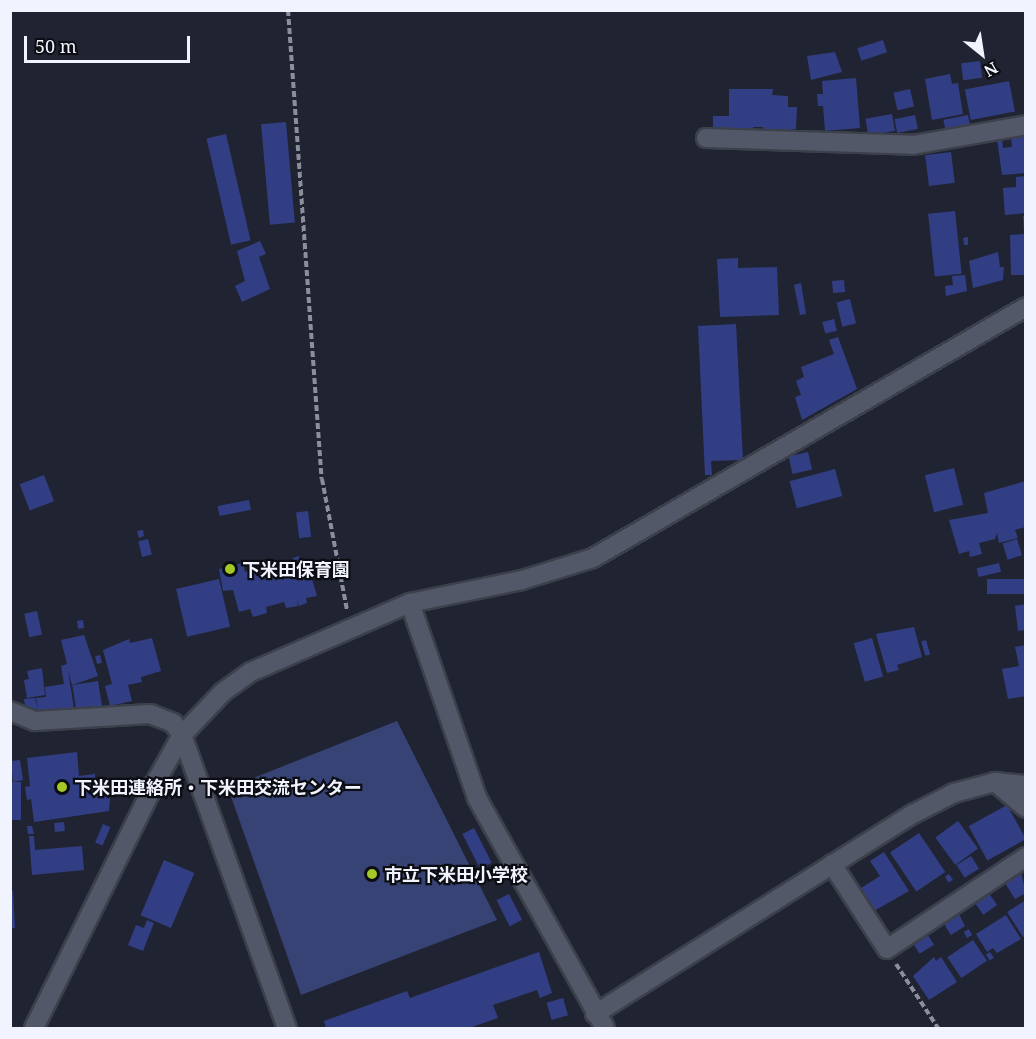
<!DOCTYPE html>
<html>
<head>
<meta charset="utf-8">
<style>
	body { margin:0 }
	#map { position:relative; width:1036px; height:1039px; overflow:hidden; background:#202432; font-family:"Noto Serif","Noto Sans JP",serif }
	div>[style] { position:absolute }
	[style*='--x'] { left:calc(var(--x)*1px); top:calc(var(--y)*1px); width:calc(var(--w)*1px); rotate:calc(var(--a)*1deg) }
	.green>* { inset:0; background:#374375 }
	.building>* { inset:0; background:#323e84; transform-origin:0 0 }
	.path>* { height:4px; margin-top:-2px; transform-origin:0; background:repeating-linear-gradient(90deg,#8b8f9b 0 6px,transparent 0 9px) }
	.roads { filter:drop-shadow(2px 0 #3c404b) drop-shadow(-2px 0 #3c404b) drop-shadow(0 2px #3c404b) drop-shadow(0 -2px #3c404b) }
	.minor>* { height:18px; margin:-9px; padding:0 9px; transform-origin:9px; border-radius:9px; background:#535868 }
	.dots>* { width:16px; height:16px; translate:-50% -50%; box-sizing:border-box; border:3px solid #0b0d13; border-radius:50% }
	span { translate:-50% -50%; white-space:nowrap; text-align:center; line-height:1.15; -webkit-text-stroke:4.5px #0b0d13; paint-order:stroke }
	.poi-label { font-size:18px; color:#f1f4fe; font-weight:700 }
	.left { translate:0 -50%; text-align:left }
	.frame { position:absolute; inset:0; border:12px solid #f1f4fe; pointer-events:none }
	.north { position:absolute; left:952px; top:24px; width:60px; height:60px; -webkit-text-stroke:4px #0b0d13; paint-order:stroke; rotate:150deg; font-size:16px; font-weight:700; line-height:24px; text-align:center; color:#f1f4fe }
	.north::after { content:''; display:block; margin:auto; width:21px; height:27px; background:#f1f4fe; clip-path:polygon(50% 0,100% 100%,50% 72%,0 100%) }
	.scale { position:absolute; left:24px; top:36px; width:166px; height:27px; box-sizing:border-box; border:3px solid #f1f4fe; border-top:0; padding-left:8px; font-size:18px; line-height:21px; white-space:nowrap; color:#f1f4fe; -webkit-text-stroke:4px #0b0d13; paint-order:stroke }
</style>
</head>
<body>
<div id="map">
	<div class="green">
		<div style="clip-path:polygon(397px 721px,497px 920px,301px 995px,228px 788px)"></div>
	</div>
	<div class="building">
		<div style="left:883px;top:40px;width:13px;height:27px;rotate:72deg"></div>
		<div style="clip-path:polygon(835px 52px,842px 72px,811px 80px,807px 56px)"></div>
		<div style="left:980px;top:61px;width:17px;height:19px;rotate:83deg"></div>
		<div style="clip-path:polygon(950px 74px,952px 84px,958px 83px,963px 114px,932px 120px,925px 79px)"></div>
		<div style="clip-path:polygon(856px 78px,860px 128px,825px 131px,823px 106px,818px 106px,817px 94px,823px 94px,822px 81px)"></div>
		<div style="left:1009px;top:81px;width:31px;height:45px;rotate:79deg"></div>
		<div style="clip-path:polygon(729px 89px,773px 89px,772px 95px,788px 96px,788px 107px,797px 107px,796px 129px,763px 132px,763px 127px,753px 127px,753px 131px,713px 133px,713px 116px,729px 116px)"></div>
		<div style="left:910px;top:89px;width:18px;height:17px;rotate:77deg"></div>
		<div style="left:892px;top:114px;width:17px;height:27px;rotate:80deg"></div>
		<div style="left:915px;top:115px;width:14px;height:21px;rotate:78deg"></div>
		<div style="left:968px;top:115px;width:10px;height:25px;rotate:79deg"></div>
		<div style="left:286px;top:122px;width:101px;height:25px;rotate:85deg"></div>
		<div style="left:226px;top:134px;width:109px;height:20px;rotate:77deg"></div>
		<div style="clip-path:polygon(1026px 134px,1026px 173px,1002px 175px,997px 139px,1002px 138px,1003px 148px,1012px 147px,1011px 135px)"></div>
		<div style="left:951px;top:152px;width:31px;height:26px;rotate:83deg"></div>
		<div style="clip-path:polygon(1026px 176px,1026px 213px,1005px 215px,1003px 188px,1016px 187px,1016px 177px)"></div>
		<div style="left:955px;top:211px;width:63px;height:27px;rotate:84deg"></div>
		<div style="clip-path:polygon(1023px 216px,1026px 216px,1026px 275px,1011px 275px,1010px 235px,1024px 234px)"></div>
		<div style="clip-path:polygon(968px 237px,968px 245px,964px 245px,963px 238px)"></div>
		<div style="clip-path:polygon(260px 241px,266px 254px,259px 257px,270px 289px,242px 302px,235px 286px,245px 281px,237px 251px)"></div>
		<div style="clip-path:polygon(998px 252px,1000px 267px,1004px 267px,1003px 280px,973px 288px,969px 261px)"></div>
		<div style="clip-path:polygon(738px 258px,738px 268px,777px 267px,779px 315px,720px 317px,717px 259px)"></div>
		<div style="clip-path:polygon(965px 275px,967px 291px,946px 296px,945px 286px,953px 285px,952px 276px)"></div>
		<div style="left:844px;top:280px;width:12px;height:12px;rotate:85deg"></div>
		<div style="clip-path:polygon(801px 283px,806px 314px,800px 315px,794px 285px)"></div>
		<div style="left:850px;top:299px;width:25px;height:14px;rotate:76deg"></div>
		<div style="left:834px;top:319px;width:12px;height:12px;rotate:76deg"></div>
		<div style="clip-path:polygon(736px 324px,743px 460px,711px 461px,712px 475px,705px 475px,698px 326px)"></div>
		<div style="clip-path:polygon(838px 337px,857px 389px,802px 420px,795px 397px,801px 395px,796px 381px,804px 377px,801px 367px,834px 354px,829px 340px)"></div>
		<div style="left:808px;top:452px;width:18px;height:20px;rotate:77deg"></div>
		<div style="left:954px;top:468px;width:38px;height:30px;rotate:76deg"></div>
		<div style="left:835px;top:469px;width:28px;height:47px;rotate:75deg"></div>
		<div style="left:44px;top:475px;width:28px;height:26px;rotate:69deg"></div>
		<div style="clip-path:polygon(1026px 481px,1025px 527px,1015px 530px,1018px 538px,999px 543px,997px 533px,995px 539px,979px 543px,982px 554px,970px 557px,969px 551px,959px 554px,949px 520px,988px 513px,984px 493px)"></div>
		<div style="left:249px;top:500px;width:10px;height:32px;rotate:79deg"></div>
		<div style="left:308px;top:511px;width:26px;height:12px;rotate:83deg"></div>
		<div style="clip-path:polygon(143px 530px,144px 536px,139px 538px,137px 531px)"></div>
		<div style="left:148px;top:539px;width:16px;height:10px;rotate:76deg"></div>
		<div style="left:1017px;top:539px;width:17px;height:15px;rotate:73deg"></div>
		<div style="clip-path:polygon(299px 556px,303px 569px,309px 566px,315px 578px,312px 579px,317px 596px,306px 598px,307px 603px,299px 606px,297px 600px,298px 606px,286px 608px,284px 602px,266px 607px,267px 613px,253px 617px,250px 609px,239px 612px,233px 590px,223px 591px,219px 569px,243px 563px,245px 572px,294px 563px,293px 558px)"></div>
		<div style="left:999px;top:563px;width:9px;height:23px;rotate:77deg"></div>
		<div style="left:219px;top:579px;width:49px;height:44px;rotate:77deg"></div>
		<div style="left:1026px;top:579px;width:15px;height:39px;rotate:90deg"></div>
		<div style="clip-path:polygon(1026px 604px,1026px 630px,1018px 631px,1015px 606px)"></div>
		<div style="left:37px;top:611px;width:24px;height:13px;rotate:78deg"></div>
		<div style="left:83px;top:620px;width:8px;height:6px;rotate:83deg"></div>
		<div style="clip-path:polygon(914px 627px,922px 657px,897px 665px,899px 670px,887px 673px,876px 634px)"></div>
		<div style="clip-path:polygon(84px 635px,98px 676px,72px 685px,68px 670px,74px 709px,38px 715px,26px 712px,24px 699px,35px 698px,38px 709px,36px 698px,46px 697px,45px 687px,64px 684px,61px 666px,67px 664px,61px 640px)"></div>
		<div style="clip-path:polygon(152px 638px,161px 671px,141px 677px,142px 682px,128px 685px,132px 701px,110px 706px,105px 686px,112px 684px,103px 650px,129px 639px,130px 643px)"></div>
		<div style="left:872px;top:638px;width:40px;height:19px;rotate:74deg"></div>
		<div style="left:926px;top:640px;width:15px;height:5px;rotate:74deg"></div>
		<div style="clip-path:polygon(1026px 645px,1026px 696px,1008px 699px,1002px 669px,1019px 666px,1015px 647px)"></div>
		<div style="left:100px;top:655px;width:8px;height:5px;rotate:76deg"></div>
		<div style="clip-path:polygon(42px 668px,45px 695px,27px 698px,24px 680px,29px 679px,27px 671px)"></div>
		<div style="left:98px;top:681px;width:26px;height:26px;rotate:81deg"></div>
		<div style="clip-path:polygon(77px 752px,79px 776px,95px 774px,96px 788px,111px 786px,109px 811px,34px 822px,31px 799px,27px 800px,25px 787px,30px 786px,27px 758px)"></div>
		<div style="clip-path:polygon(20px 760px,23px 780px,13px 782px,11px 761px)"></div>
		<div style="left:10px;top:782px;width:11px;height:38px"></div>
		<div style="left:1007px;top:805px;width:39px;height:44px;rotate:61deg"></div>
		<div style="left:958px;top:821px;width:34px;height:28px;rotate:54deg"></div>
		<div style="left:64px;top:822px;width:9px;height:10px;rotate:84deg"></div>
		<div style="left:103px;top:824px;width:8px;height:20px;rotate:23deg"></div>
		<div style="clip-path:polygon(27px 826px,32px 826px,34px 834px,28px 834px)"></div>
		<div style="left:474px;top:828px;width:39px;height:13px;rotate:63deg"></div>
		<div style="left:919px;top:833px;width:47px;height:35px;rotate:56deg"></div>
		<div style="clip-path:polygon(29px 836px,34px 836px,35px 850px,82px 846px,84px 870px,32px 875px)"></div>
		<div style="clip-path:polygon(884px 852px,909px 891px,872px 912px,858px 890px,880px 876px,870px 861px)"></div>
		<div style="left:971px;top:856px;width:15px;height:17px;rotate:58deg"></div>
		<div style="left:164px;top:860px;width:33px;height:60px;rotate:23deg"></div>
		<div style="clip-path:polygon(1021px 873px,1026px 893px,1015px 899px,1005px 883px)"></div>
		<div style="left:949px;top:874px;width:7px;height:5px;rotate:56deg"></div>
		<div style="clip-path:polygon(10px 891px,13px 891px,15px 928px,10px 928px)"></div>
		<div style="left:988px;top:892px;width:16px;height:17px;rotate:55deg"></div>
		<div style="left:509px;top:894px;width:29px;height:14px;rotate:63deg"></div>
		<div style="clip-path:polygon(1026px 900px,1026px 935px,1023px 937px,1007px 912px)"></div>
		<div style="clip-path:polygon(958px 912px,965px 926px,951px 935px,942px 921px)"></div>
		<div style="clip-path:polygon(1006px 915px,1021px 939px,997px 953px,993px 948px,987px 952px,976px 934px)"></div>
		<div style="clip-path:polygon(147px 920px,154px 923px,143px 951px,128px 945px,136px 925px,144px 928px)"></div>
		<div style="left:969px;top:929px;width:7px;height:6px;rotate:63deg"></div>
		<div style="left:926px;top:932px;width:15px;height:17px;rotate:58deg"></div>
		<div style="left:973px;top:940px;width:25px;height:31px;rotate:56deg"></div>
		<div style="clip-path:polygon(539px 952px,552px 993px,540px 998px,537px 990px,493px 1005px,498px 1018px,469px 1028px,326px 1028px,324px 1021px,407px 991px,410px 998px)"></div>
		<div style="left:990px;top:952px;width:7px;height:5px;rotate:56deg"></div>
		<div style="clip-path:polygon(934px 957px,936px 961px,941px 957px,957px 982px,929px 1000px,913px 976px)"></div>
		<div style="left:563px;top:998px;width:18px;height:17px;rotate:74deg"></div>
	</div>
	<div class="path">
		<div style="--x:288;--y:10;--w:470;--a:85.9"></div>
		<div style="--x:322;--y:479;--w:133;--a:79.2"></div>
		<div style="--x:896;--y:964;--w:77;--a:56.7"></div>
	</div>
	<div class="roads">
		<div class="minor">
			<div style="--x:706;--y:138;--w:207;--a:1.9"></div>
			<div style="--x:913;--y:145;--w:115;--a:-10"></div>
			<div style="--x:410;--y:603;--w:206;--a:71"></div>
			<div style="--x:477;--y:798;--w:263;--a:60.9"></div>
			<div style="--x:10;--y:711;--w:27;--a:22"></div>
			<div style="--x:35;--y:721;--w:115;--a:-3.5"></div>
			<div style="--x:150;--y:714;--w:25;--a:21"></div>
			<div style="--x:173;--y:723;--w:15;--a:53"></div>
			<div style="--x:182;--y:735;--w:311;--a:70.3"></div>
			<div style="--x:995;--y:782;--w:40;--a:40"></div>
			<div style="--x:832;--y:864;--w:101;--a:57.1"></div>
			<div style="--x:887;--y:949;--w:167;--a:-33.5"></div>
			<div style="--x:595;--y:1014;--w:376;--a:-32.2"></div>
			<div style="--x:913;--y:814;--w:46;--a:-27.1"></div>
			<div style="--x:954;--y:793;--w:42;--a:-15"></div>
			<div style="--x:995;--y:782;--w:31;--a:6"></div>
			<div style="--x:34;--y:1028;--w:271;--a:-63.7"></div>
			<div style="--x:154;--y:785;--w:57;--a:-60.8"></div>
			<div style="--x:182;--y:735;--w:59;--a:-46.4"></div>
			<div style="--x:223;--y:692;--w:34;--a:-36"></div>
			<div style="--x:251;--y:672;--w:173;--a:-23.5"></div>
			<div style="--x:410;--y:603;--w:114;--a:-11.6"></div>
			<div style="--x:522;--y:580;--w:74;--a:-17.2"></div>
			<div style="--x:593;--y:558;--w:500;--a:-30.1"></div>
		</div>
	</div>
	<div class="dots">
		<div style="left:230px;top:569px;background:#a4c825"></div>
		<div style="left:62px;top:787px;background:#a4c825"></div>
		<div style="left:372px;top:874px;background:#a4c825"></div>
	</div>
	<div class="poi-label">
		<span class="left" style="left:242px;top:569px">下米田保育園</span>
		<span class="left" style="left:74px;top:787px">下米田連絡所・下米田交流センター</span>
		<span class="left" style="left:384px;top:874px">市立下米田小学校</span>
	</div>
	<div class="frame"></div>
	<div class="north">N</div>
	<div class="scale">50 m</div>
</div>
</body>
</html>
